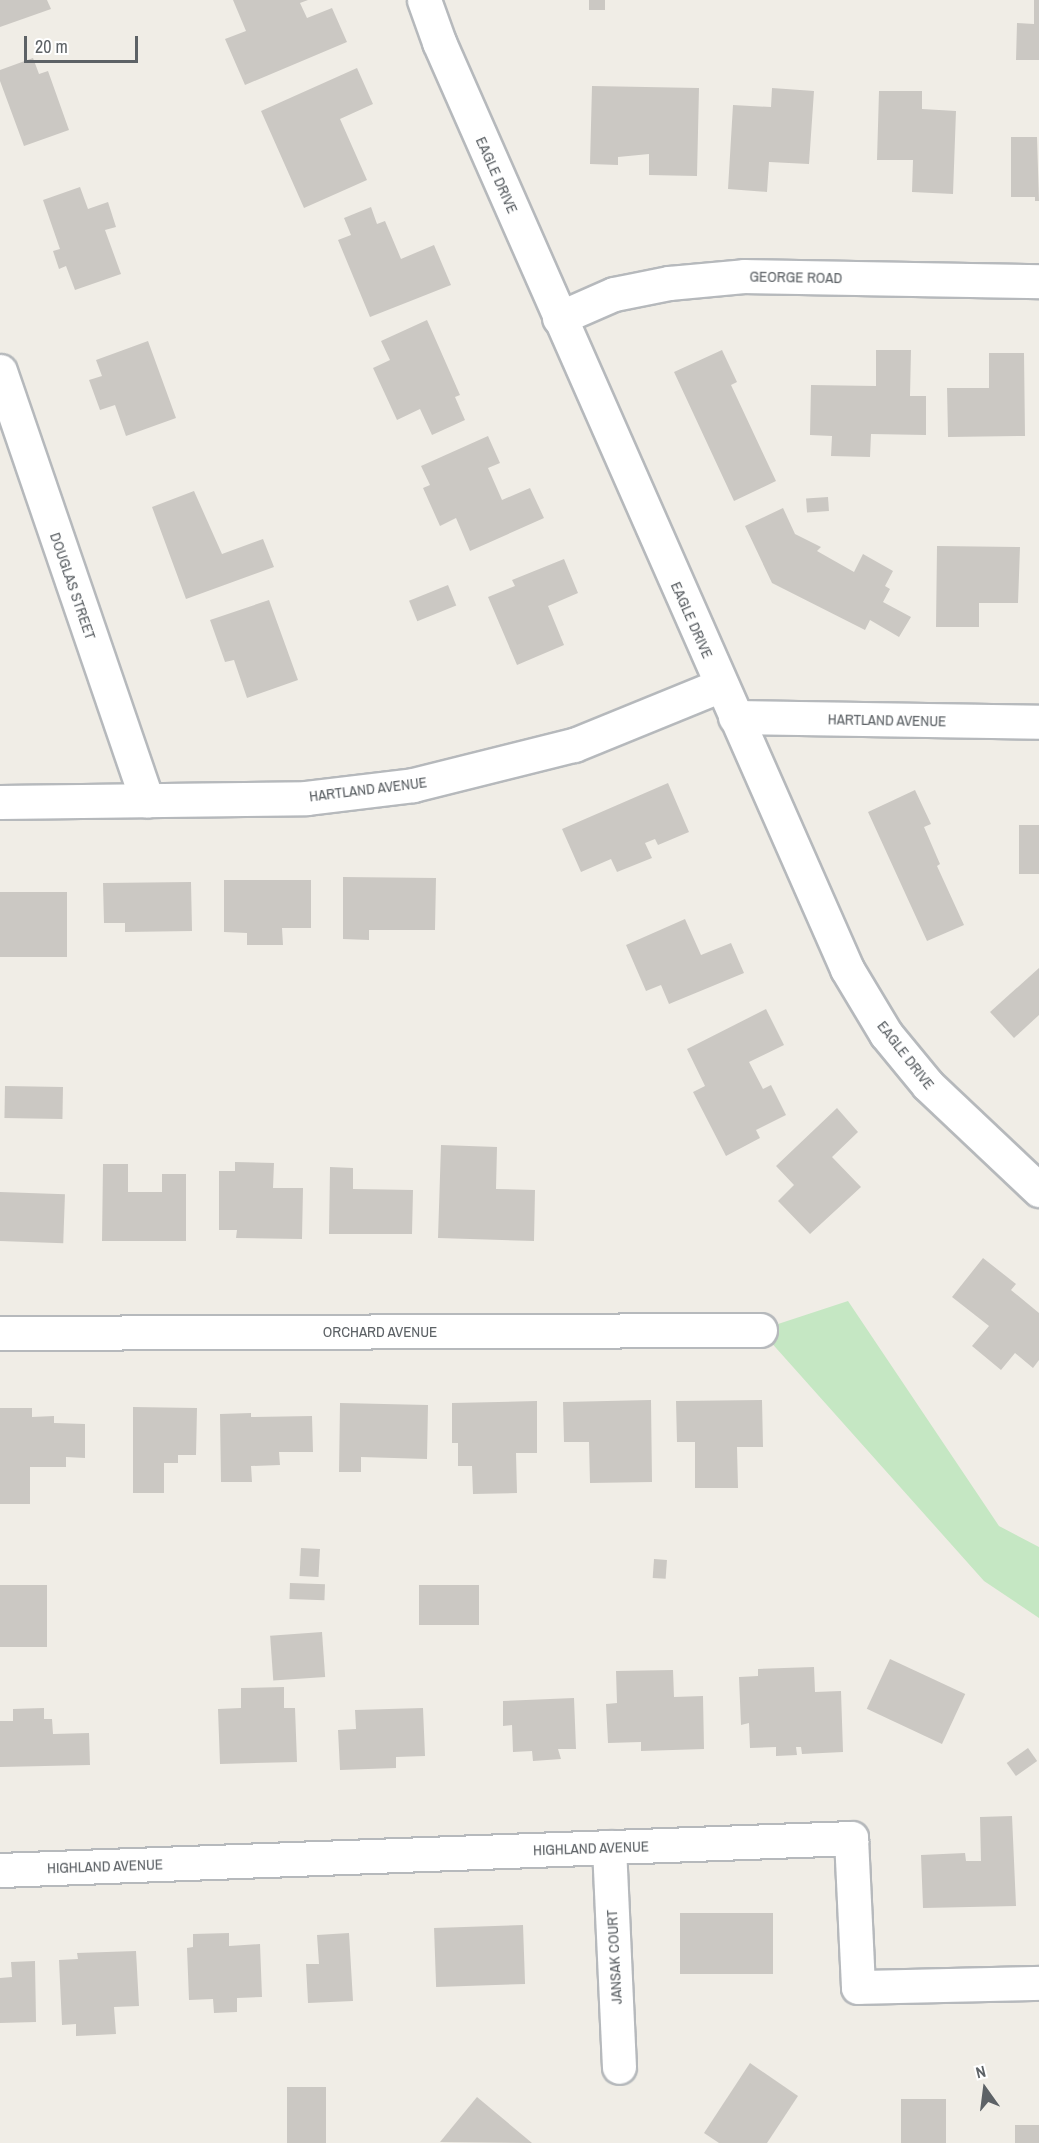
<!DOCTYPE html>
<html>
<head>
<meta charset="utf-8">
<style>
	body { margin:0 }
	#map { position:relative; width:1039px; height:2143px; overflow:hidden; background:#f0ede6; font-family:"Archivo Narrow",sans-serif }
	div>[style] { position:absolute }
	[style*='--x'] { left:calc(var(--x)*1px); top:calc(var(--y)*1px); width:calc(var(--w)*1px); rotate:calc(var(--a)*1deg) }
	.green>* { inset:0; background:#c5e7c3 }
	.building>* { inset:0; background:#cbc8c3; transform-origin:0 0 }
	.roads { filter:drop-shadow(2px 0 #b6b9bc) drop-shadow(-2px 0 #b6b9bc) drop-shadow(0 2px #b6b9bc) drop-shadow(0 -2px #b6b9bc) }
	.minor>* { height:33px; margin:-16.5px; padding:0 16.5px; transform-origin:16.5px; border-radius:16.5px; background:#fff }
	span { translate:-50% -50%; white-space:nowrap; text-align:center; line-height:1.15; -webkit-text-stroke:4.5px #fff; paint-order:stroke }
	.street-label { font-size:15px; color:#5d6266 }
	.north { position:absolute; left:955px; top:2059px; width:60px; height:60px; -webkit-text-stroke:4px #fff; paint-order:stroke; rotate:346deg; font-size:16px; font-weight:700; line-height:24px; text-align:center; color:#5d6266 }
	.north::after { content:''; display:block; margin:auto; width:21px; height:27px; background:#5d6266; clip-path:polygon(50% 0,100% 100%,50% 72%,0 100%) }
	.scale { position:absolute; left:24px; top:36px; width:114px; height:27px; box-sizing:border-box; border:3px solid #5d6266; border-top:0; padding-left:8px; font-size:18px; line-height:21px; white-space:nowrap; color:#5d6266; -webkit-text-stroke:4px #fff; paint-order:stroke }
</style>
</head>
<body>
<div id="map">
	<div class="green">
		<div style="clip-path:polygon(848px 1301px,999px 1526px,1039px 1547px,1039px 1618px,984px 1581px,760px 1330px)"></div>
	</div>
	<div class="building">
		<div style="clip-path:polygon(0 0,47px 0,51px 9px,0 27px)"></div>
		<div style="clip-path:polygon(233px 0,308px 0,300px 3px,307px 18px,332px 8px,347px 42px,245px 85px,225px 39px,246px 31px)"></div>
		<div style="left:589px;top:0;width:16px;height:10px"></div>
		<div style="clip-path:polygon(1034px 0,1039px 0,1039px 60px,1016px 60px,1017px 23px,1034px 24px)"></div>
		<div style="clip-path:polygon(33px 58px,39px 74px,48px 71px,69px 130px,24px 146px,0 81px,0 70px)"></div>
		<div style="clip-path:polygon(357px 68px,373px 104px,340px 119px,367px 180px,304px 208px,261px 111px)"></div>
		<div style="clip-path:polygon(592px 86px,699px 88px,697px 176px,649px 175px,649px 154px,618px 157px,618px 165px,590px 164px)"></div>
		<div style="clip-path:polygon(772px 88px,814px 91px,809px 164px,769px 162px,767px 192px,728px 189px,733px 105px,771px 107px)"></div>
		<div style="clip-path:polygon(879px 91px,922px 91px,922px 109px,956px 111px,953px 194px,912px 192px,913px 160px,877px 160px)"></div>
		<div style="clip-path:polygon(1011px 137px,1037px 137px,1039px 201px,1035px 201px,1035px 197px,1011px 197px)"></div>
		<div style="clip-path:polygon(80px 187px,88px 209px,108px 202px,116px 227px,105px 230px,121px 274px,75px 290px,66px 266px,59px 269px,53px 251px,60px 249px,43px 200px)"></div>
		<div style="clip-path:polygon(371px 207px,377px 224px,385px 221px,401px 259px,434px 245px,451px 285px,370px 317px,338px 240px,351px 235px,344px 218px)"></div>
		<div style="clip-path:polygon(427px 320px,460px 395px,455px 397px,465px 420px,432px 435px,420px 409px,397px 420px,373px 368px,390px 360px,381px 341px)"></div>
		<div style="clip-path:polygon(148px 341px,176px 418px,126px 436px,115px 405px,100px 410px,89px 380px,102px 376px,96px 360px)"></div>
		<div style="clip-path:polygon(722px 350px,737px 382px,731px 385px,776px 481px,734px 501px,674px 372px)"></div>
		<div style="clip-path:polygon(876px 350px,911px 350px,910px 396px,926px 396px,926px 435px,871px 434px,870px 457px,831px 456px,832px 436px,810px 435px,811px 385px,876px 386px)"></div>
		<div style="clip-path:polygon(989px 353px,1024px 353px,1025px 436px,948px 437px,947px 388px,989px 388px)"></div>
		<div style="clip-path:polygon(488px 436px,500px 463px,488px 468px,502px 500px,530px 488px,544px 518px,470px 551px,456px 518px,440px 526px,423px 488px,430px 485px,421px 466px)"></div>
		<div style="clip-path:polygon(194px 491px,222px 554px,263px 539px,274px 567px,186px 599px,152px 507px)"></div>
		<div style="left:828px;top:497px;width:14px;height:22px;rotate:86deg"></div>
		<div style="clip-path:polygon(783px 508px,795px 534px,821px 547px,817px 551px,854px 572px,863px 554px,893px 571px,885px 586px,890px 589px,883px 602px,911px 617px,899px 637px,870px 620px,865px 630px,772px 583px,745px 526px)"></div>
		<div style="clip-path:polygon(937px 546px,1020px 547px,1018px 603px,979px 603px,979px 627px,936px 627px)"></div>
		<div style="clip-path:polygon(564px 559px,578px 593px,548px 606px,564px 645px,517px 665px,488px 597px,515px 586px,512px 580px)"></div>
		<div style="left:448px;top:585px;width:22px;height:42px;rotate:68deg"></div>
		<div style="clip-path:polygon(269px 600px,298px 680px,247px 698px,234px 660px,225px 662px,210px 620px)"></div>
		<div style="clip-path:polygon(668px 783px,689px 832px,658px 845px,655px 839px,645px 843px,652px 858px,617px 872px,611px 859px,581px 872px,562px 829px)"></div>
		<div style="clip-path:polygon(915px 790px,931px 824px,924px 827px,940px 864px,937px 866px,964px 925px,927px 941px,868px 812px)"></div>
		<div style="left:1019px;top:825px;width:20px;height:49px"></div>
		<div style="clip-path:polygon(343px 877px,436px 878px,435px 930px,369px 930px,369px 940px,343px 939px)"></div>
		<div style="clip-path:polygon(224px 880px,311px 880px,311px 928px,282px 928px,283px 945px,247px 945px,247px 933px,224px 932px)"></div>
		<div style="clip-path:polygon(191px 882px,192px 931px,125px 932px,125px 923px,104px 923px,103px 883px)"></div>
		<div style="left:0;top:892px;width:67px;height:65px"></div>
		<div style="clip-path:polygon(685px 919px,701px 955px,731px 943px,744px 973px,669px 1004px,661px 985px,646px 991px,626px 945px)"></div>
		<div style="clip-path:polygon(1039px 968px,1039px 1015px,1014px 1038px,990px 1012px)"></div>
		<div style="clip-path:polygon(766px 1009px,784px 1045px,749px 1062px,763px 1089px,771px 1085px,786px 1115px,756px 1130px,760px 1138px,726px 1156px,693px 1092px,705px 1086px,687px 1049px)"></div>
		<div style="left:5px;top:1086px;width:58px;height:32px;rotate:1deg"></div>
		<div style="clip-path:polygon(837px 1108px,858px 1132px,832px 1157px,861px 1187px,810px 1234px,778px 1201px,794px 1185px,776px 1166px)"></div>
		<div style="clip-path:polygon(441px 1145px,497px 1147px,496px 1189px,535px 1190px,534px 1241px,438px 1238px)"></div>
		<div style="clip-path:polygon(235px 1162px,274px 1163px,273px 1188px,303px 1188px,302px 1239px,236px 1238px,237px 1230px,219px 1230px,219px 1171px,235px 1171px)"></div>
		<div style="clip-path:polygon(103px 1164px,128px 1164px,128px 1192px,162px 1192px,162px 1174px,186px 1174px,186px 1241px,102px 1241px)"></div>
		<div style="clip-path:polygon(330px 1167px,353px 1168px,353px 1189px,413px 1190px,412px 1234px,329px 1234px)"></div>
		<div style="left:0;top:1192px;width:65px;height:49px;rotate:2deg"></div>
		<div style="clip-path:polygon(983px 1258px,1016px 1284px,1011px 1290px,1039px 1313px,1039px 1360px,1033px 1368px,1015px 1353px,1001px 1370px,972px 1346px,989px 1326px,952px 1297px)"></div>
		<div style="clip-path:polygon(651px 1400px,652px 1482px,590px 1483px,589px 1442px,564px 1442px,563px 1402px)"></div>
		<div style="clip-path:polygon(762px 1400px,763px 1447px,737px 1447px,738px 1488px,695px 1488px,695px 1442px,677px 1442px,676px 1401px)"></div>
		<div style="clip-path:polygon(537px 1401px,537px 1453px,516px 1453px,517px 1493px,473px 1494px,472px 1466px,458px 1466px,458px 1443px,452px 1443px,452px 1403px)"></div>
		<div style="clip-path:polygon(340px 1403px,428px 1405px,427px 1459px,361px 1457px,361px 1472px,339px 1472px)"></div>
		<div style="clip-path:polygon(133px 1407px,197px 1408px,196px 1455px,178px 1455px,178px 1463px,164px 1463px,164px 1493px,133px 1493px)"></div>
		<div style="clip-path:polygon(0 1408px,32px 1408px,32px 1417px,54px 1416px,54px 1423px,85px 1424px,85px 1458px,66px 1457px,66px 1467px,30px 1467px,30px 1504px,0 1504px)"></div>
		<div style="clip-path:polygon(251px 1413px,251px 1417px,312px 1416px,313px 1452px,279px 1452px,280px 1465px,251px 1466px,252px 1482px,221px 1482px,220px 1414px)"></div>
		<div style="left:301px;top:1548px;width:19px;height:28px;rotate:3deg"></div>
		<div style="left:654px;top:1559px;width:13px;height:19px;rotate:4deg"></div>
		<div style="left:290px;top:1583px;width:35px;height:16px;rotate:2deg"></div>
		<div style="left:0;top:1585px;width:47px;height:62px"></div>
		<div style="left:419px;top:1585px;width:60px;height:40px"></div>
		<div style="left:322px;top:1632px;width:45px;height:52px;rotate:86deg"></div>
		<div style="left:890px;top:1659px;width:83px;height:55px;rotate:25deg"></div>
		<div style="clip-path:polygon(814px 1667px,815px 1692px,841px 1691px,843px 1752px,802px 1754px,801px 1747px,796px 1747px,797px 1755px,776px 1756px,776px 1747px,750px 1748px,749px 1723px,741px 1725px,739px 1677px,758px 1676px,758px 1669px)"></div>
		<div style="clip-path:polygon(673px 1670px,674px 1697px,703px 1696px,704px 1749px,641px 1751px,641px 1742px,608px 1743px,606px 1704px,617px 1703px,616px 1671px)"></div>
		<div style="clip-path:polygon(284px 1687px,284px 1708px,295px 1708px,297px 1762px,220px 1764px,218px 1709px,241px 1708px,241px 1688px)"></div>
		<div style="clip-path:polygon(574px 1698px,576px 1749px,558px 1749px,561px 1759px,533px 1761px,532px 1751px,513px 1752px,512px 1725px,503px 1726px,503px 1701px)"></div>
		<div style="clip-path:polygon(44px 1708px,44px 1719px,52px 1719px,53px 1734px,89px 1733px,90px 1765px,0 1767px,0 1721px,13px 1721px,13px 1709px)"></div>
		<div style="clip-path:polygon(423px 1708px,425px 1756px,396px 1757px,396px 1768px,340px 1770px,338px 1730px,356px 1729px,355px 1710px)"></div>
		<div style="left:1028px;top:1748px;width:16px;height:26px;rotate:55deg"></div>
		<div style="clip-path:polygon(1012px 1816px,1016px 1906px,923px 1908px,921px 1855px,965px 1853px,966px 1861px,981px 1861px,980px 1817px)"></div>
		<div style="left:680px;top:1913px;width:93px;height:61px"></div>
		<div style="left:523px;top:1925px;width:59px;height:89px;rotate:88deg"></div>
		<div style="clip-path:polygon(229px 1933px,229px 1946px,260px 1944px,262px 1997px,237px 1998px,237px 2012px,214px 2013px,213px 1999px,189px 2000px,187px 1948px,193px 1947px,193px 1934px)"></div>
		<div style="clip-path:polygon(349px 1933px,353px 2001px,308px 2003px,306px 1964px,319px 1964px,317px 1935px)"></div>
		<div style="clip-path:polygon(136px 1951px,139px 2006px,114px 2007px,116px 2034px,76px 2036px,76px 2024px,62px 2025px,59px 1960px,78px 1959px,77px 1953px)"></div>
		<div style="clip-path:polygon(35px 1961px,36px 2022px,0 2023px,0 1978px,12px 1977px,11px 1962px)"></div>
		<div style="clip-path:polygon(750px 2063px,798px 2096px,767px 2143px,719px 2143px,704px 2133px)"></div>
		<div style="left:287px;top:2087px;width:39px;height:56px"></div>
		<div style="clip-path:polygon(477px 2097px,532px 2143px,440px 2142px)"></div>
		<div style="left:901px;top:2099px;width:45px;height:44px"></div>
		<div style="left:1015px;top:2125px;width:24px;height:18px"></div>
	</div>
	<div class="roads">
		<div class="minor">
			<div style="--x:424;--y:0;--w:45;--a:70.3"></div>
			<div style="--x:439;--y:42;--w:1013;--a:66.24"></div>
			<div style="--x:847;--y:969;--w:76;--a:59"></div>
			<div style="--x:886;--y:1034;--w:66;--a:50.5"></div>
			<div style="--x:928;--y:1085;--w:153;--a:43.4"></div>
			<div style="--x:559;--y:318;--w:60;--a:-23.6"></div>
			<div style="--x:614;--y:294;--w:56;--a:-11.3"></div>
			<div style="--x:669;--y:283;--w:75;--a:-5.3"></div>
			<div style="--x:744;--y:276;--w:295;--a:1"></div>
			<div style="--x:0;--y:371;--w:454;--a:71.1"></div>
			<div style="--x:735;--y:717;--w:304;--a:0.9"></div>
			<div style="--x:0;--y:802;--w:306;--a:-0.7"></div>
			<div style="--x:306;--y:798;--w:108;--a:-6.9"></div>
			<div style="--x:413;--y:785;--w:166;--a:-14"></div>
			<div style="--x:574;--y:745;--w:159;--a:-22.2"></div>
			<div style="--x:0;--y:1333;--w:760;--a:-0.23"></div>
			<div style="--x:609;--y:1847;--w:220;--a:87.4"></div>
			<div style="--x:0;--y:1870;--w:852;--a:-2.15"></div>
			<div style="--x:851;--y:1838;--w:149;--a:87.3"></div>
			<div style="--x:858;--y:1987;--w:181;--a:-1.3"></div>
		</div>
	</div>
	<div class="street-label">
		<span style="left:497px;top:175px;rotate:66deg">EAGLE DRIVE</span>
		<span style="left:796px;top:277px;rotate:1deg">GEORGE ROAD</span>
		<span style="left:73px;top:586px;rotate:71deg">DOUGLAS STREET</span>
		<span style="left:692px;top:620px;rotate:66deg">EAGLE DRIVE</span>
		<span style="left:887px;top:720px;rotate:1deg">HARTLAND AVENUE</span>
		<span style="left:368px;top:789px;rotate:-7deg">HARTLAND AVENUE</span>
		<span style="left:906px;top:1055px;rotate:52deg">EAGLE DRIVE</span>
		<span style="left:380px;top:1332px">ORCHARD AVENUE</span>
		<span style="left:591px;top:1848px;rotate:-2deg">HIGHLAND AVENUE</span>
		<span style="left:105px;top:1866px;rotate:-2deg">HIGHLAND AVENUE</span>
		<span style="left:614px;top:1957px;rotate:-93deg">JANSAK COURT</span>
	</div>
	<div class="north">N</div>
	<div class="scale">20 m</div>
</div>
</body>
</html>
